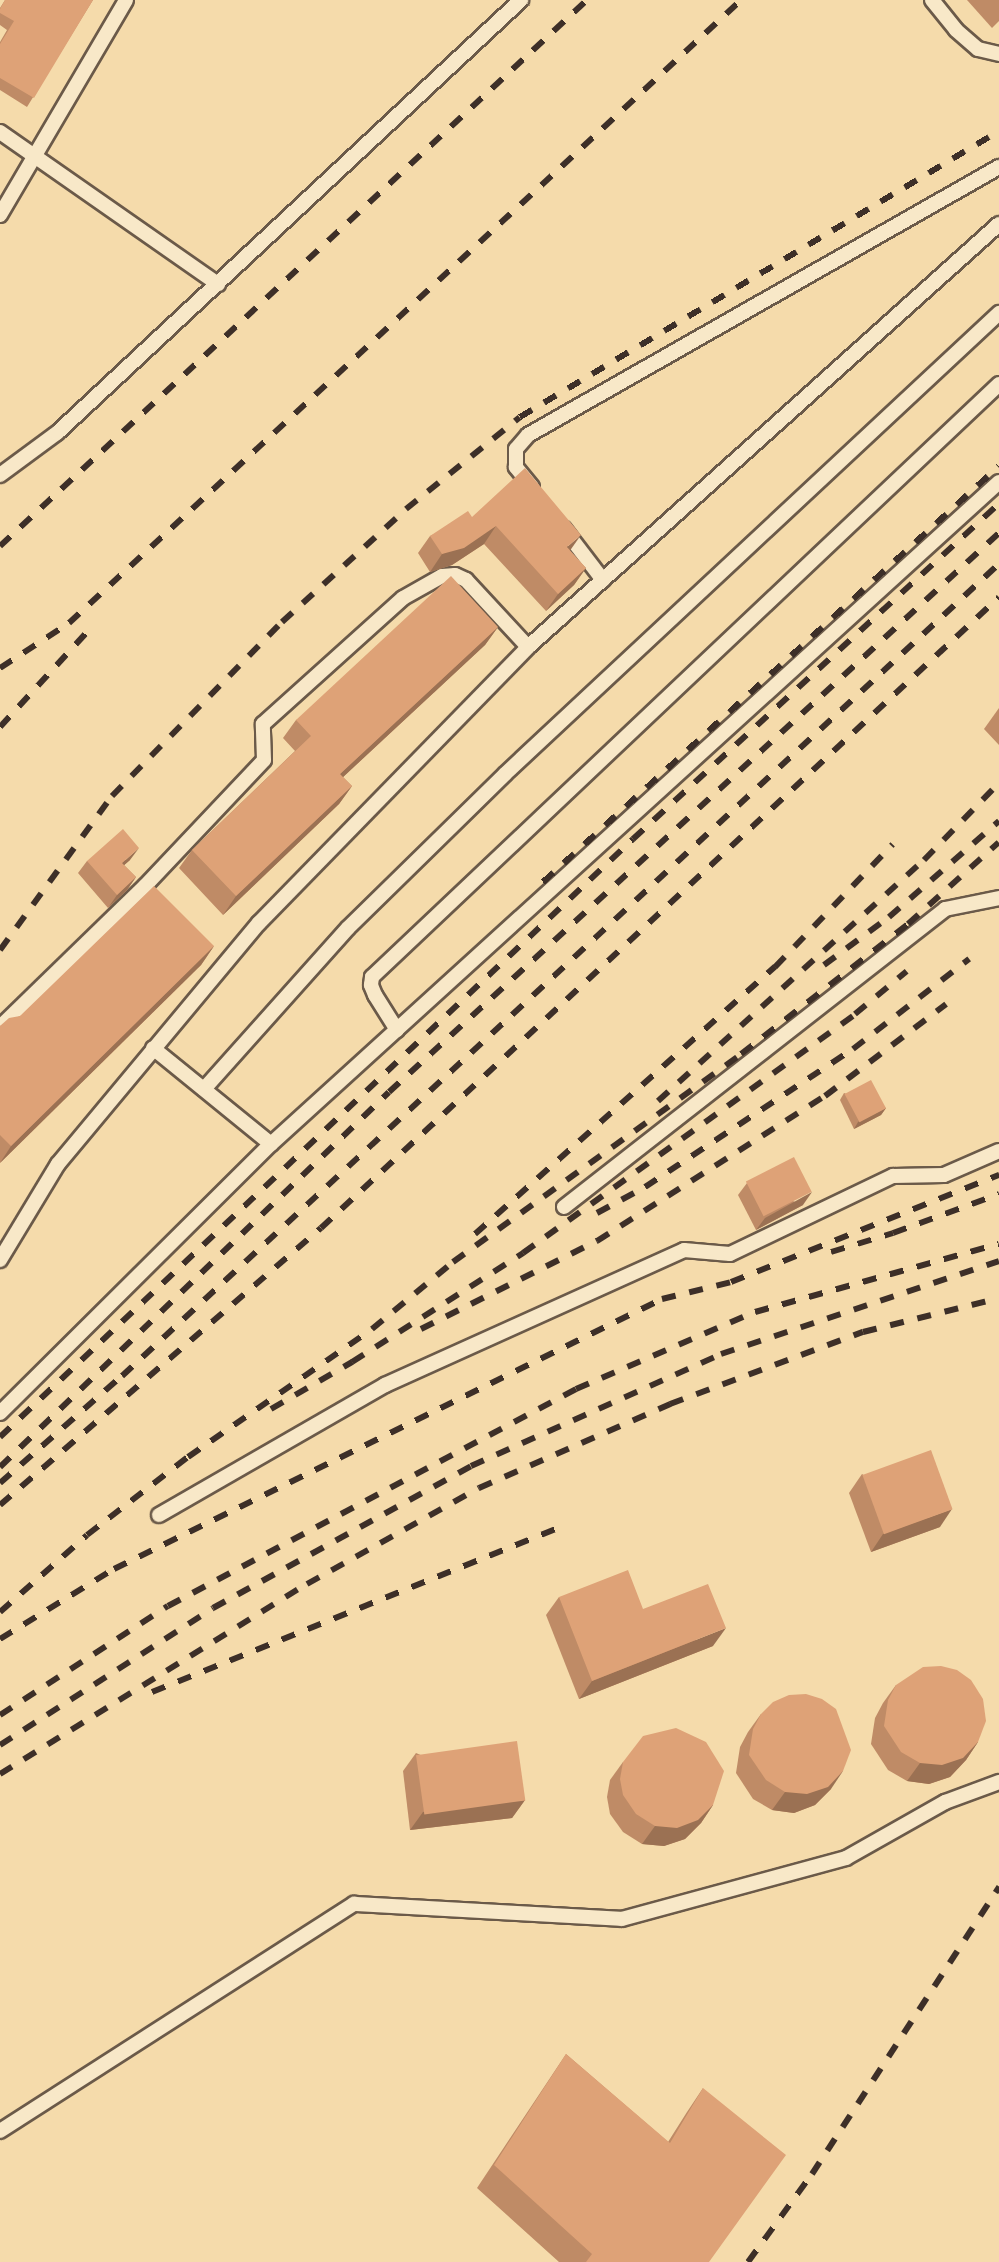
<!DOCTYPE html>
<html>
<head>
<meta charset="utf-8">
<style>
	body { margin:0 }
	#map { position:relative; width:999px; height:2262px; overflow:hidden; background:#f5dbab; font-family:Alegreya,serif }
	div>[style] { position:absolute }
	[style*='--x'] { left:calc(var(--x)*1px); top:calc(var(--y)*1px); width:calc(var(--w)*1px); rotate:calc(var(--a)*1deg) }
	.roads { filter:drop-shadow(2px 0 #6b5a49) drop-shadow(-2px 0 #6b5a49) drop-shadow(0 2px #6b5a49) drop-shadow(0 -2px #6b5a49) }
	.service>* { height:14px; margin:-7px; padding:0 7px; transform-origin:7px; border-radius:7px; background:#f8e8c8 }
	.rail>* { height:6px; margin-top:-3px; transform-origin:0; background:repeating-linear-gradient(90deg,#3d2f28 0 14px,transparent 0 28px) }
	.wall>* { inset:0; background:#bf8b66 }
	.shaded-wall>* { inset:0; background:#9b7153 }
	.building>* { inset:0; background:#dea277; transform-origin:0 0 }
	span { translate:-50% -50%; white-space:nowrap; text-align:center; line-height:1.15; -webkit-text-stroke:6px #f8e8c8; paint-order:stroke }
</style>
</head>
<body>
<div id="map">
	<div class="roads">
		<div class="service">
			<div style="--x:932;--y:0;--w:38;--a:51"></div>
			<div style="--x:956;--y:30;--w:29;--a:41"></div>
			<div style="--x:978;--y:49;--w:22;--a:13"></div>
			<div style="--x:0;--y:132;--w:266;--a:34.9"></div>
			<div style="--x:0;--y:215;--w:249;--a:-59.6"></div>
			<div style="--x:0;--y:475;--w:71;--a:-36.4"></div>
			<div style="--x:57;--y:433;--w:635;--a:-43.02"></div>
			<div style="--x:532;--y:487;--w:26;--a:-129"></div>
			<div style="--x:516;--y:467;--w:18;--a:-90"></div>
			<div style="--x:516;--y:449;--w:18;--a:-49"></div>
			<div style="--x:528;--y:435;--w:542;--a:-29.64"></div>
			<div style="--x:564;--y:529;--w:64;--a:52.6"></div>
			<div style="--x:0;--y:1027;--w:202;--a:-44.2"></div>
			<div style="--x:145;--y:886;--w:173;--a:-46.6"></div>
			<div style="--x:264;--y:760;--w:36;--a:-92"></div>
			<div style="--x:263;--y:724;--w:188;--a:-42"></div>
			<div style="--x:403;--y:598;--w:45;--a:-29.4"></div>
			<div style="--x:442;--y:576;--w:13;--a:-4"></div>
			<div style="--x:455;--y:575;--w:12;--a:24"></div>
			<div style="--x:466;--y:580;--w:91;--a:47.2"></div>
			<div style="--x:397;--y:1030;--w:41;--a:-122.2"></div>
			<div style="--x:375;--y:995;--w:11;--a:-112"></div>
			<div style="--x:371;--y:985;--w:8;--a:-83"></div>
			<div style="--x:372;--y:977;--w:863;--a:-43.4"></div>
			<div style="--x:204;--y:1089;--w:216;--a:-48.2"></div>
			<div style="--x:348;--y:928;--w:220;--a:-44.4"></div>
			<div style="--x:505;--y:774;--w:676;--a:-43.02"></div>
			<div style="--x:271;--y:1144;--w:984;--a:-42.28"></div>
			<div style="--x:564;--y:1207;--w:484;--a:-38"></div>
			<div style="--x:945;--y:909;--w:55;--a:-11.5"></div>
			<div style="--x:0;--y:1260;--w:112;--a:-58.9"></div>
			<div style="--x:58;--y:1164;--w:314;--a:-50.2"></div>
			<div style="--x:259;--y:923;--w:385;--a:-45.7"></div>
			<div style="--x:528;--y:647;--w:633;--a:-41.93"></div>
			<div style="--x:0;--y:1413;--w:382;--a:-44.8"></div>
			<div style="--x:271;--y:1144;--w:152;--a:-140.9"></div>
			<div style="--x:159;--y:1515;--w:261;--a:-29.9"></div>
			<div style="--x:385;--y:1385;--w:328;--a:-24.3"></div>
			<div style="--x:684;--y:1250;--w:46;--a:5"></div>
			<div style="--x:730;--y:1254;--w:181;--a:-25.6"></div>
			<div style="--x:893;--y:1176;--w:51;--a:-1.1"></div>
			<div style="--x:944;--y:1175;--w:60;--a:-23.6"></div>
			<div style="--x:0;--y:2131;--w:421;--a:-32.7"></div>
			<div style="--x:354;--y:1904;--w:268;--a:3.2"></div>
			<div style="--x:622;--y:1919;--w:232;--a:-15.2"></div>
			<div style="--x:846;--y:1858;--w:114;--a:-29.5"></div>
			<div style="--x:945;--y:1802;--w:58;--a:-20.3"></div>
		</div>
	</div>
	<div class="rail">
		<div style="--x:0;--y:546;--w:802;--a:-42.93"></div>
		<div style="--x:0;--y:668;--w:82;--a:-33.1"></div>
		<div style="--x:69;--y:623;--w:916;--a:-42.83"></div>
		<div style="--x:0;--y:727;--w:129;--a:-47.5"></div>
		<div style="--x:543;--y:882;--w:617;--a:-42.37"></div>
		<div style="--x:0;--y:950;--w:190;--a:-54"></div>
		<div style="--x:112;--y:796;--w:243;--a:-45.7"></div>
		<div style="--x:282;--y:622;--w:168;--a:-42.3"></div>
		<div style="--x:406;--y:509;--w:146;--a:-38.9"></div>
		<div style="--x:520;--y:417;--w:558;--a:-30.84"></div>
		<div style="--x:824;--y:965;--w:81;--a:-36.4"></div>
		<div style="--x:889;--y:917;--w:146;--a:-41.1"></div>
		<div style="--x:658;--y:1101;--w:359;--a:-42.2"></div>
		<div style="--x:924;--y:860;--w:107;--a:-45.8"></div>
		<div style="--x:597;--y:1213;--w:55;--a:-28.4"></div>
		<div style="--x:645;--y:1187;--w:250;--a:-33.6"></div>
		<div style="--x:853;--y:1049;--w:147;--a:-37.8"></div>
		<div style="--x:475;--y:1234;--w:402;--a:-41.7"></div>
		<div style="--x:775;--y:967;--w:170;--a:-46.2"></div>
		<div style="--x:831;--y:1252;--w:65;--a:-17"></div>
		<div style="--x:893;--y:1233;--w:113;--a:-20.2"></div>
		<div style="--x:421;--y:1329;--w:197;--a:-26.6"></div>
		<div style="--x:597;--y:1241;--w:270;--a:-32.5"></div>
		<div style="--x:825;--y:1096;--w:152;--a:-37.2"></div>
		<div style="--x:271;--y:1409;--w:94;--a:-30.1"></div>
		<div style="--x:352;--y:1362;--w:203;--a:-32.5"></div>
		<div style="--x:523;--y:1253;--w:409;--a:-35.7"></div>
		<div style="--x:855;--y:1014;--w:67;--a:-39.6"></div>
		<div style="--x:0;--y:1437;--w:871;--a:-43.37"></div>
		<div style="--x:633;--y:839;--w:496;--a:-42.5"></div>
		<div style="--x:0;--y:1467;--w:540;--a:-43.95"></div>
		<div style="--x:389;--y:1092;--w:827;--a:-42.5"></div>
		<div style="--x:0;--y:1483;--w:162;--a:-41.3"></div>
		<div style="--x:122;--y:1376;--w:1195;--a:-42.8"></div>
		<div style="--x:0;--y:1505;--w:424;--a:-40.8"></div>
		<div style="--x:321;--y:1228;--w:926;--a:-42.94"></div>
		<div style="--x:0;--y:1612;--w:116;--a:-41.5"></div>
		<div style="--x:87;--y:1535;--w:128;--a:-37.7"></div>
		<div style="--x:188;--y:1457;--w:224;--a:-34.8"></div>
		<div style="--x:372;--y:1329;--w:105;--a:-39.6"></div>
		<div style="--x:453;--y:1262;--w:355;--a:-35.8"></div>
		<div style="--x:741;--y:1054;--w:212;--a:-37.9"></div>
		<div style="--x:908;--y:924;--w:122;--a:-42"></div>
		<div style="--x:0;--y:1639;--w:134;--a:-31.6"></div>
		<div style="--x:114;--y:1569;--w:611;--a:-26.23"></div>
		<div style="--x:662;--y:1299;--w:71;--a:-13.8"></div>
		<div style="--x:731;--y:1282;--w:289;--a:-21.8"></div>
		<div style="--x:152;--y:1692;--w:436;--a:-22"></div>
		<div style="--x:0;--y:1715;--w:200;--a:-33"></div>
		<div style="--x:168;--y:1606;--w:462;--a:-28"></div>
		<div style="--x:576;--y:1389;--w:195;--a:-23.3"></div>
		<div style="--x:755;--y:1312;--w:253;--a:-15.6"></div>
		<div style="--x:0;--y:1745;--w:253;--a:-32.7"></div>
		<div style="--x:213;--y:1608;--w:294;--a:-28.8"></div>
		<div style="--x:471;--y:1466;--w:274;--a:-24.1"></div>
		<div style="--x:721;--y:1354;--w:293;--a:-18.5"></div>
		<div style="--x:0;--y:1774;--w:361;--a:-31.8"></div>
		<div style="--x:307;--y:1584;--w:197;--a:-29.2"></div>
		<div style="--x:479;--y:1488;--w:209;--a:-23.7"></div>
		<div style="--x:670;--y:1404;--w:206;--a:-20.5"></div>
		<div style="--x:863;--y:1332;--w:140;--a:-14"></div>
		<div style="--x:748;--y:2262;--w:109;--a:-54"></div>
		<div style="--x:812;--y:2174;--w:343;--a:-56.9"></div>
	</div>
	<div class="wall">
		<div style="clip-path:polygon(5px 0,93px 0,27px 107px,0 90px,0 42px,7px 30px,0 25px,0 8px)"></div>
		<div style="clip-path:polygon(967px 0,999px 0,999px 21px,992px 28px)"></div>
		<div style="clip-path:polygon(472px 517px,570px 551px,586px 568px,574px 585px,546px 611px,484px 544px,452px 565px,430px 572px,418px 553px,430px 536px)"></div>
		<div style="clip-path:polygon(498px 627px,485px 645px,343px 777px,352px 786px,339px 804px,223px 915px,179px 868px,192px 850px,295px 751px,283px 738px,296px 720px)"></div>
		<div style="clip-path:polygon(999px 708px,999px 745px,984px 729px)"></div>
		<div style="clip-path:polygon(130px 860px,124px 865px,136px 877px,127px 890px,108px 908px,78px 873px,87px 861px)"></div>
		<div style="clip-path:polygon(214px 946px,201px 965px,0 1163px,0 1026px,20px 1016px)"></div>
		<div style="clip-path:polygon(844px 1093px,886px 1108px,881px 1115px,854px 1129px,840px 1100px)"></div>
		<div style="clip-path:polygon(747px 1183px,803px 1205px,756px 1230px,738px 1195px)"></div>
		<div style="clip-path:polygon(862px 1474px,940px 1527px,871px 1552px,849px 1493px)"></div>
		<div style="clip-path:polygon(559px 1597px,713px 1646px,579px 1699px,546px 1615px)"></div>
		<div style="clip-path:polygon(896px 1685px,978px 1742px,966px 1760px,950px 1777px,929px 1784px,907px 1781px,888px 1770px,871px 1744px,875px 1718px,883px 1703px)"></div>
		<div style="clip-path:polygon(761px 1714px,831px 1789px,815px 1805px,794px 1813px,772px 1810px,753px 1799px,736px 1773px,740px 1747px,748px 1732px)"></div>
		<div style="clip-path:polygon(416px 1753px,525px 1800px,512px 1818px,410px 1830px,403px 1771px)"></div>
		<div style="clip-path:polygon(623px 1762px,713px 1805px,701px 1823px,685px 1839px,664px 1846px,642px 1844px,623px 1832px,610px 1814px,607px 1797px,610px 1780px)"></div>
		<div style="clip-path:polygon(566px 2054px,668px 2142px,687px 2112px,703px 2088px,709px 2262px,559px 2262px,477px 2188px)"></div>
	</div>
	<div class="shaded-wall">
		<div style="clip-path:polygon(496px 526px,484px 544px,452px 565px,430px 572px,442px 554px)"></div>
		<div style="clip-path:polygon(581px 535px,569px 552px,567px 547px)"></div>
		<div style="clip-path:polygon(586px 568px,574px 585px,546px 611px,558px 594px)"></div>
		<div style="clip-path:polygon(498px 627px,485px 645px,327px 792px,340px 774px)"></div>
		<div style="clip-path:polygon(352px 786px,339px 804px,223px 915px,236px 896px)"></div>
		<div style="clip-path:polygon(139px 848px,130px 860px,113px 875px,122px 863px)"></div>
		<div style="clip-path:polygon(136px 877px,127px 890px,108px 908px,117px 895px)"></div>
		<div style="clip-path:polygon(214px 946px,201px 965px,0 1163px,11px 1146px)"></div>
		<div style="clip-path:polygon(886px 1108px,881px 1115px,854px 1129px,858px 1122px)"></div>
		<div style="clip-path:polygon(812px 1192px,803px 1205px,756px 1230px,765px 1218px)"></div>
		<div style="clip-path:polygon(952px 1509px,940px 1527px,871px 1552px,883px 1534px)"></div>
		<div style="clip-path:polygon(726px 1628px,713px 1646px,579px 1699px,592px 1681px)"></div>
		<div style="clip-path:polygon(978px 1742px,966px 1760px,950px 1777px,929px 1784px,907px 1781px,920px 1763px)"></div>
		<div style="clip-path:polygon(843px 1771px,831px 1789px,815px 1805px,794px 1813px,772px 1810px,785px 1792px)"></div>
		<div style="clip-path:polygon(525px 1800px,512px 1818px,410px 1830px,423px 1812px)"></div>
		<div style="clip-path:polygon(713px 1805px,701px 1823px,685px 1839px,664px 1846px,642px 1844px,655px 1826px)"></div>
	</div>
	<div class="building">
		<div style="clip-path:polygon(5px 0,93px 0,34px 98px,0 78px,0 44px,14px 21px,0 13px,0 9px)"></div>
		<div style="clip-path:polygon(525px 468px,581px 535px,567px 547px,586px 568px,558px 594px,496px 526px,464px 548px,442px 554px,430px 536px,468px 511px,472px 517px)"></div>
		<div style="clip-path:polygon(451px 576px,498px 627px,340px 774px,352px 786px,236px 896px,192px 850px,311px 736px,296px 720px)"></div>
		<div style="clip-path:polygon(123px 829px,139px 848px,122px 863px,136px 877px,117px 895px,87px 861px)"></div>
		<div style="clip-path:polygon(154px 886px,214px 946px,11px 1146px,0 1135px,0 1026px,9px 1018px,20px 1016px)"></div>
		<div style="left:871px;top:1080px;width:32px;height:30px;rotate:62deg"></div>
		<div style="left:794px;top:1157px;width:39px;height:54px;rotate:63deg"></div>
		<div style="left:931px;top:1450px;width:63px;height:73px;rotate:70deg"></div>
		<div style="clip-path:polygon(628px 1570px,643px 1609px,708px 1584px,726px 1628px,592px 1681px,559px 1597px)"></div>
		<div style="clip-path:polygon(941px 1666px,957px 1670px,971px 1680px,983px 1699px,986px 1721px,978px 1742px,963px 1758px,942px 1765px,920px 1763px,901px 1752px,884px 1726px,888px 1700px,896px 1685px,923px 1667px)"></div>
		<div style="clip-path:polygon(806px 1694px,822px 1699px,836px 1709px,851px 1750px,843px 1771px,828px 1787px,807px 1794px,785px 1792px,766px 1780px,749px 1755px,753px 1729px,761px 1714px,773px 1702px,789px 1695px)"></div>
		<div style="clip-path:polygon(676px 1728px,706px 1742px,724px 1771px,713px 1805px,698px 1820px,677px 1828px,655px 1826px,636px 1814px,623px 1795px,620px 1779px,623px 1762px,643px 1736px)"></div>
		<div style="left:517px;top:1741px;width:60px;height:102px;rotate:82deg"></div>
		<div style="clip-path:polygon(566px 2054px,670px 2143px,703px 2088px,786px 2155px,709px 2262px,586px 2262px,592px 2254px,494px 2165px)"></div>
	</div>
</div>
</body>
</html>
